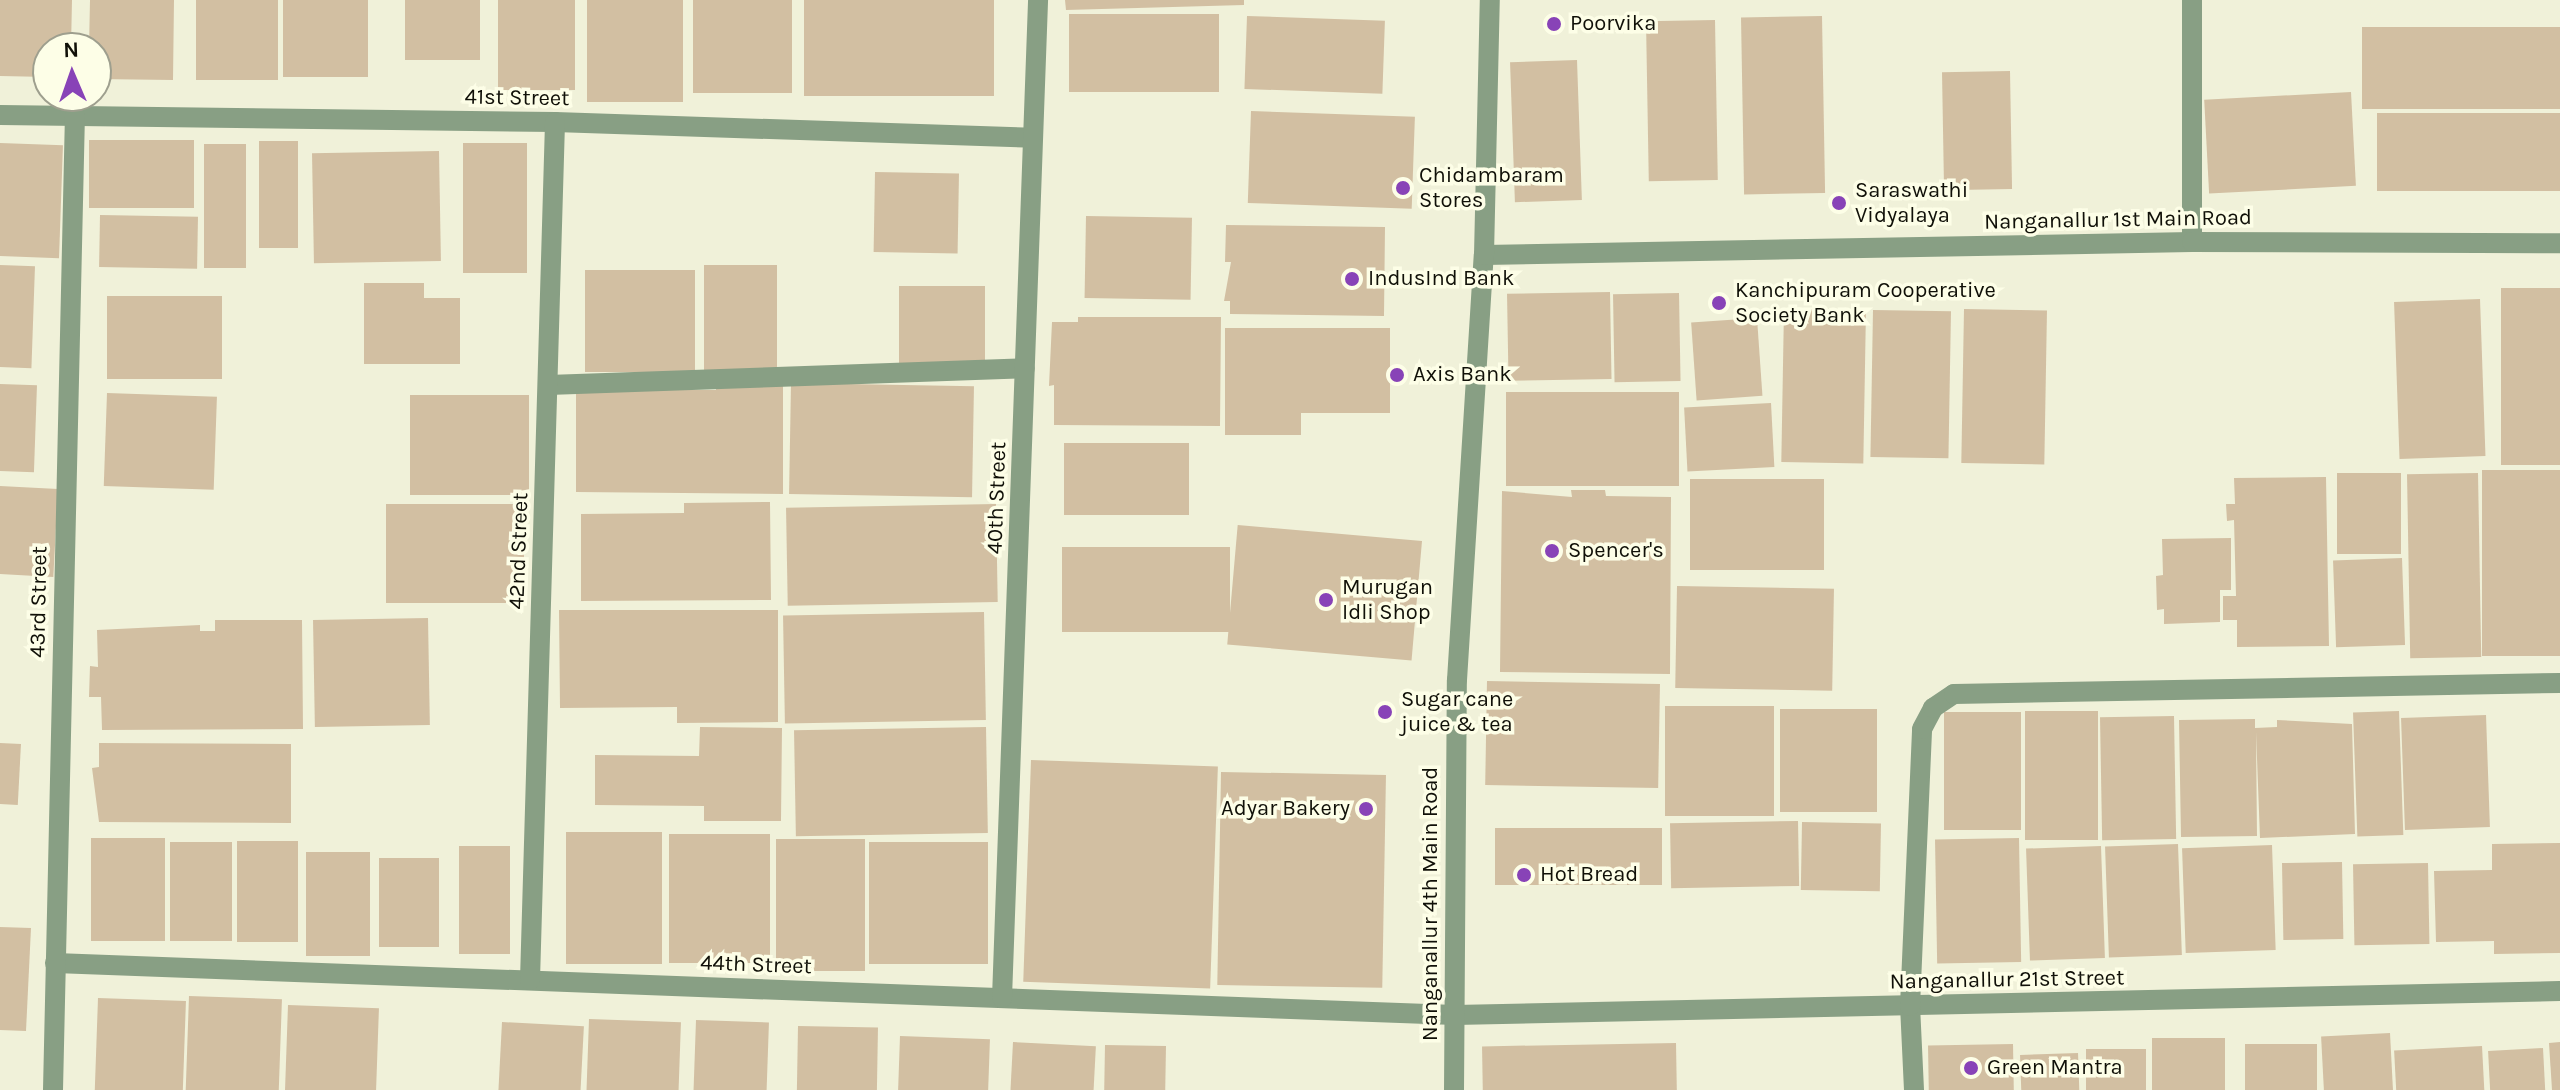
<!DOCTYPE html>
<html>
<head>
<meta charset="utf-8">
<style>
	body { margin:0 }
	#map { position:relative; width:2560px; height:1090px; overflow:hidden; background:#f0f1d9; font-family:Karla,sans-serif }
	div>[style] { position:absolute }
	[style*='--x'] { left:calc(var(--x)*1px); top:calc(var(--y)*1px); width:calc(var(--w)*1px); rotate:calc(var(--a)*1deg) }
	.building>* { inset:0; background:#d2bfa2; transform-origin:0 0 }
	.minor>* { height:20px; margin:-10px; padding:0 10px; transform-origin:10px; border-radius:10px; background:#889f84 }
	.dots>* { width:22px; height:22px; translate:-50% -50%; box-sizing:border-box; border:4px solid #fdfee7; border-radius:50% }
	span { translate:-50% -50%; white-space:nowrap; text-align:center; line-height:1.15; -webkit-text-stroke:7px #fdfee7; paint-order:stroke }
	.poi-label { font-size:22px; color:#101008 }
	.left { translate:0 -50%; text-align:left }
	.right { translate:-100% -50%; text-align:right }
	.street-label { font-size:22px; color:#101008 }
	.north { position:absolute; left:32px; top:32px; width:80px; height:80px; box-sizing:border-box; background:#fdfee7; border:2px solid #9e9f8e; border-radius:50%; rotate:358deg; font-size:22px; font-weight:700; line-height:32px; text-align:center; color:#101008 }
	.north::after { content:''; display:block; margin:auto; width:28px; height:36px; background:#8843b7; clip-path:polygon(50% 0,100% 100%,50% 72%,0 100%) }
</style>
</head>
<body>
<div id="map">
	<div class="building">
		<div style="clip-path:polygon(0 0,72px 0,71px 48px,48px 48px,48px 77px,0 76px)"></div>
		<div style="clip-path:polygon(90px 0,174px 0,173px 80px,96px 79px,96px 48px,89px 48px)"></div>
		<div style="left:196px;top:0;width:82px;height:80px"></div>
		<div style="left:283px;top:0;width:85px;height:77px"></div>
		<div style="left:405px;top:0;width:75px;height:60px"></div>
		<div style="left:498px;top:0;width:77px;height:90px"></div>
		<div style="left:587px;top:0;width:96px;height:102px"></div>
		<div style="left:693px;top:0;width:99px;height:93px"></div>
		<div style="left:804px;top:0;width:190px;height:96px"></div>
		<div style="clip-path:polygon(1065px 0,1244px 0,1244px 5px,1066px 10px)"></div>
		<div style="left:1069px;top:14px;width:150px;height:78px"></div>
		<div style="left:1247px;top:16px;width:138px;height:73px;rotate:2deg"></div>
		<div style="left:1822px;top:16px;width:177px;height:81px;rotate:89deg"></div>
		<div style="left:1715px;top:20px;width:160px;height:69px;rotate:89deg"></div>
		<div style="left:2560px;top:27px;width:82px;height:198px;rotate:90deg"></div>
		<div style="left:1577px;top:60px;width:140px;height:67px;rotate:88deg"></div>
		<div style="left:2010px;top:71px;width:118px;height:68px;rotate:89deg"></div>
		<div style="left:2351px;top:92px;width:94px;height:147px;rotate:87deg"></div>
		<div style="left:1251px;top:111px;width:164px;height:92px;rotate:2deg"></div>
		<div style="left:2560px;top:113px;width:78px;height:183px;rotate:90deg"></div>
		<div style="left:89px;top:140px;width:105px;height:68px"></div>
		<div style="left:259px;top:141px;width:39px;height:107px"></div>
		<div style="left:0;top:143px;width:63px;height:113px;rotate:2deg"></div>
		<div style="left:463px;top:143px;width:64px;height:130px"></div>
		<div style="left:204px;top:144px;width:42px;height:124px"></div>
		<div style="left:439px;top:151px;width:110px;height:127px;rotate:89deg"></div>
		<div style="left:875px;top:172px;width:84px;height:80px;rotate:1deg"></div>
		<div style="left:100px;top:215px;width:98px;height:52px;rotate:1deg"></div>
		<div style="left:1086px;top:216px;width:106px;height:82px;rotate:1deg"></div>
		<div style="clip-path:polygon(1226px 225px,1385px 227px,1384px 316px,1230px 314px,1230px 301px,1224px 301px,1231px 262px,1225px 262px)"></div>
		<div style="left:0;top:265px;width:35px;height:102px;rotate:2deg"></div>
		<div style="left:704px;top:265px;width:73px;height:110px"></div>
		<div style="left:695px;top:270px;width:102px;height:110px;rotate:90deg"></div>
		<div style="clip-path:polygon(364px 283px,424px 283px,424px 298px,460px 298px,460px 364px,364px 364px)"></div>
		<div style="left:899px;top:286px;width:86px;height:78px"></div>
		<div style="left:2560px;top:288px;width:177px;height:59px;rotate:90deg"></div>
		<div style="left:1610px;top:292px;width:87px;height:103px;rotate:89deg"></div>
		<div style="left:1679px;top:293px;width:88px;height:66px;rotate:89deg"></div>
		<div style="left:107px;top:296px;width:115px;height:83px"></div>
		<div style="left:2480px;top:299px;width:157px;height:86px;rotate:88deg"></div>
		<div style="left:1784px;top:308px;width:82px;height:154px;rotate:1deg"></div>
		<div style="left:1964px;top:309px;width:83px;height:154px;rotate:1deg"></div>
		<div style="left:1873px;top:310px;width:78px;height:147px;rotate:1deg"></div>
		<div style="clip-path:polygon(1078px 317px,1221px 317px,1220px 426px,1054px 425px,1054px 385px,1049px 386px,1052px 322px,1078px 322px)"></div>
		<div style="left:1757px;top:318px;width:78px;height:66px;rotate:86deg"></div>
		<div style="clip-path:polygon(1225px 328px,1390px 328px,1390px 413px,1301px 413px,1301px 435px,1225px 435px)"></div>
		<div style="clip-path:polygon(783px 381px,783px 494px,576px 492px,576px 390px,716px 390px,716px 382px)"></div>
		<div style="left:791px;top:383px;width:183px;height:111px;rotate:1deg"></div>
		<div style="left:0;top:384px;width:37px;height:87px;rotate:2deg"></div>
		<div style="left:1506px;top:392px;width:173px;height:94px"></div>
		<div style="left:107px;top:393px;width:110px;height:93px;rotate:2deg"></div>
		<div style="left:529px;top:395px;width:100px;height:119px;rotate:90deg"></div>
		<div style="left:1771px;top:403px;width:64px;height:87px;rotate:87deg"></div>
		<div style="left:1064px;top:443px;width:125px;height:72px"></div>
		<div style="left:2560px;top:470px;width:186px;height:78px;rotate:90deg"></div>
		<div style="left:2337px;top:473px;width:64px;height:81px"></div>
		<div style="left:2478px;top:473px;width:184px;height:71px;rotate:89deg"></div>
		<div style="clip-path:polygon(2326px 477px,2329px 646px,2237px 647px,2237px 620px,2223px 620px,2223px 596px,2236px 596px,2234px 520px,2227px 521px,2226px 504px,2235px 504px,2234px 478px)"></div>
		<div style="left:1690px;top:479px;width:134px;height:91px"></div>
		<div style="left:0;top:486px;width:58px;height:88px;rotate:3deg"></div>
		<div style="clip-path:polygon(1571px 490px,1605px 490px,1606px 496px,1671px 497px,1670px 674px,1500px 672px,1502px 491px,1572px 497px)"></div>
		<div style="clip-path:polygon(770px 502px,771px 600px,581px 601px,581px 514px,684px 513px,684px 503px)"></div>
		<div style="left:524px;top:504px;width:99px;height:138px;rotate:90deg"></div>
		<div style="left:996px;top:504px;width:98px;height:210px;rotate:89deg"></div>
		<div style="clip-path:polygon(2231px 538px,2231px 590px,2220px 590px,2220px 622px,2164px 624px,2164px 609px,2157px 610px,2156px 576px,2163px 575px,2162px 539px)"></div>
		<div style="left:1422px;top:541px;width:120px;height:185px;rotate:95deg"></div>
		<div style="left:1062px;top:547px;width:168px;height:85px"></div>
		<div style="left:2402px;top:558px;width:87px;height:69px;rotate:88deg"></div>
		<div style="left:1677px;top:586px;width:157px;height:102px;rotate:1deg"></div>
		<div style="clip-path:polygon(559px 610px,778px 610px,778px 722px,677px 723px,677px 707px,560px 708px)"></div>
		<div style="left:984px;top:612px;width:108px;height:201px;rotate:89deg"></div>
		<div style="left:428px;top:618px;width:107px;height:115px;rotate:89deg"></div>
		<div style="clip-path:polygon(215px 620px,302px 620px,303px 729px,102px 730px,101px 697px,89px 697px,90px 666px,98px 667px,97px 630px,200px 625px,200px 631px,215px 631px)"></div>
		<div style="left:1487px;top:681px;width:173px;height:104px;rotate:1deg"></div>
		<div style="left:1665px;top:706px;width:109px;height:110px"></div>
		<div style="left:1780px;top:709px;width:97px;height:103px"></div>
		<div style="left:2025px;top:711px;width:73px;height:129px"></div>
		<div style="left:2399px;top:711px;width:124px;height:46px;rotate:88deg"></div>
		<div style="left:2021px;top:712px;width:118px;height:77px;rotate:90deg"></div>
		<div style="left:2486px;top:715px;width:112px;height:85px;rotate:88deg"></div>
		<div style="left:2174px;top:716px;width:123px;height:74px;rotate:89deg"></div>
		<div style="clip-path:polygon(2255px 719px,2255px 728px,2277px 727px,2277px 720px,2352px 724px,2355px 834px,2260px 838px,2256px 732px,2257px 836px,2181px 837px,2179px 720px)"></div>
		<div style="clip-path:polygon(700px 727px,782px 728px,781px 821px,704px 821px,704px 806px,595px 805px,595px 755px,699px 756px)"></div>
		<div style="left:986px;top:727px;width:106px;height:192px;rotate:89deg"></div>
		<div style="left:0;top:743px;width:21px;height:61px;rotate:3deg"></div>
		<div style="clip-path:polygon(99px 743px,291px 744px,291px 823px,99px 822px,92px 768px,99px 767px)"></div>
		<div style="left:1031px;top:760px;width:187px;height:222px;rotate:2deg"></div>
		<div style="left:1221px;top:772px;width:165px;height:213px;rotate:1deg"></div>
		<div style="left:1798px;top:821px;width:65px;height:128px;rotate:89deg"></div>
		<div style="left:1802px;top:822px;width:79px;height:68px;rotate:1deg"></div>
		<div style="left:1495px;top:828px;width:167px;height:57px"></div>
		<div style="left:566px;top:832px;width:96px;height:132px"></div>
		<div style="left:669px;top:834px;width:101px;height:129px"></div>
		<div style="left:91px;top:838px;width:74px;height:103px"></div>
		<div style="left:2019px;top:838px;width:124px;height:84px;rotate:89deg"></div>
		<div style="left:865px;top:839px;width:132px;height:89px;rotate:90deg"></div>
		<div style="left:237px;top:841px;width:61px;height:101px"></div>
		<div style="left:170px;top:842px;width:62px;height:99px"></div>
		<div style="left:988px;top:842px;width:122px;height:119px;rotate:90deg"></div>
		<div style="clip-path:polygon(2560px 843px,2560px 953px,2494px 954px,2494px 941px,2436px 942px,2434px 871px,2492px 870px,2492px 844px)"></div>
		<div style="left:2178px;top:844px;width:111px;height:73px;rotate:88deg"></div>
		<div style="left:2272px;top:845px;width:105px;height:90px;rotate:88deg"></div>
		<div style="left:459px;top:846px;width:51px;height:108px"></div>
		<div style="left:2101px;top:846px;width:112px;height:75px;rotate:88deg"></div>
		<div style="left:306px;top:852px;width:64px;height:104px"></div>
		<div style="left:379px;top:858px;width:60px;height:89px"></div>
		<div style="left:2342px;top:862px;width:77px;height:60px;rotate:89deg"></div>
		<div style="left:2428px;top:863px;width:81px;height:75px;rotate:89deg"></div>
		<div style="clip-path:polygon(0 927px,31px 928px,26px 1031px,0 1030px)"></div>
		<div style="left:189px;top:996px;width:93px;height:94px;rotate:2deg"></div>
		<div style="left:98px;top:998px;width:88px;height:92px;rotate:2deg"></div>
		<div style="left:288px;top:1005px;width:91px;height:85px;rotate:2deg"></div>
		<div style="left:589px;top:1019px;width:92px;height:71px;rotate:2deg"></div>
		<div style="left:696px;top:1020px;width:73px;height:70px;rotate:2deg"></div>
		<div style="left:502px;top:1022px;width:82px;height:68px;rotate:3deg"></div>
		<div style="left:798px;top:1026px;width:80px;height:64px;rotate:1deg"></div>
		<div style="left:2390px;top:1033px;width:57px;height:69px;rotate:87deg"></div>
		<div style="left:900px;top:1036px;width:90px;height:54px;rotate:2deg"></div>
		<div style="left:2152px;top:1038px;width:73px;height:52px"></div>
		<div style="left:1013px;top:1042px;width:83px;height:48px;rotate:3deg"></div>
		<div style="clip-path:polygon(2560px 1042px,2560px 1090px,2552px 1090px,2549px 1043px)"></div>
		<div style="left:1676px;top:1043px;width:47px;height:194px;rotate:89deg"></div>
		<div style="left:2013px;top:1044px;width:46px;height:85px;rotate:89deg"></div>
		<div style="left:2317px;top:1044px;width:46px;height:72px;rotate:90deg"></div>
		<div style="left:1105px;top:1045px;width:61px;height:45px;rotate:1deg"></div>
		<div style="left:2482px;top:1046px;width:44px;height:88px;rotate:87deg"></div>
		<div style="left:2543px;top:1048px;width:42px;height:55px;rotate:87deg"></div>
		<div style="left:2086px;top:1049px;width:60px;height:41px"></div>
		<div style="left:2078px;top:1053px;width:37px;height:58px;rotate:88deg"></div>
	</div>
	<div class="minor">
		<div style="--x:2192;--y:0;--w:242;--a:90"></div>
		<div style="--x:0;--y:115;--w:555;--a:0.72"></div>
		<div style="--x:555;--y:122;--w:478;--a:1.9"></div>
		<div style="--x:1484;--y:255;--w:708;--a:-1.05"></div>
		<div style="--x:2192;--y:242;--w:368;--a:0.2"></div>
		<div style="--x:548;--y:385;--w:477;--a:-2"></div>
		<div style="--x:55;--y:963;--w:1401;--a:2.13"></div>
		<div style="--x:1455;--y:1015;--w:1105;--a:-1.24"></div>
		<div style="--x:530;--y:980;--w:858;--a:-88.33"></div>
		<div style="--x:1002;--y:998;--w:999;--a:-87.93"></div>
		<div style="--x:53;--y:1090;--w:974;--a:-88.71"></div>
		<div style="--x:1454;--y:1090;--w:410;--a:-89.6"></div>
		<div style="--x:1457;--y:680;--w:426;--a:-86.4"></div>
		<div style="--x:1484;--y:255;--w:255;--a:-88.7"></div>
		<div style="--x:1914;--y:1090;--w:84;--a:-92.7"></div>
		<div style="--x:1910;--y:1006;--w:277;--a:-87.5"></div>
		<div style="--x:1922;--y:729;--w:24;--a:-62"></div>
		<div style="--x:1933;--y:708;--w:25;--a:-34"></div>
		<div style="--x:1954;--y:694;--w:606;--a:-1.04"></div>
	</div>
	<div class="dots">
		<div style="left:1554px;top:24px;background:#8843b7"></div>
		<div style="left:1403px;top:188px;background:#8843b7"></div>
		<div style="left:1839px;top:203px;background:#8843b7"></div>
		<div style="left:1352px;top:279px;background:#8843b7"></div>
		<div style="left:1719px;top:303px;background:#8843b7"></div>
		<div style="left:1397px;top:375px;background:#8843b7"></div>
		<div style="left:1552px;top:551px;background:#8843b7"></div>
		<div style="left:1326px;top:600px;background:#8843b7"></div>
		<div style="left:1385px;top:712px;background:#8843b7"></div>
		<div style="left:1366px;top:809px;background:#8843b7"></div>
		<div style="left:1524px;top:875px;background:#8843b7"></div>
		<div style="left:1971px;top:1068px;background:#8843b7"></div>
	</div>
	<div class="poi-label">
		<span class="left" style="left:1570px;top:24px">Poorvika</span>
		<span class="left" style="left:1419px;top:188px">Chidambaram<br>Stores</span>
		<span class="left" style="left:1855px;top:203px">Saraswathi<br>Vidyalaya</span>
		<span class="left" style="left:1368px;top:279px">IndusInd Bank</span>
		<span class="left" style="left:1735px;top:303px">Kanchipuram Cooperative<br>Society Bank</span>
		<span class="left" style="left:1413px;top:375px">Axis Bank</span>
		<span class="left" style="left:1568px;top:551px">Spencer's</span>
		<span class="left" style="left:1342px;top:600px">Murugan<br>Idli Shop</span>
		<span class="left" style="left:1401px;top:712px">Sugar cane<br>juice &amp; tea</span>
		<span class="right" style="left:1350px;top:809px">Adyar Bakery</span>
		<span class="left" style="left:1540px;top:875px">Hot Bread</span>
		<span class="left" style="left:1987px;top:1068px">Green Mantra</span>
	</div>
	<div class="street-label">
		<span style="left:517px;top:98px;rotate:1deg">41st Street</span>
		<span style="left:2118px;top:220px;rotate:-1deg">Nanganallur 1st Main Road</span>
		<span style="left:997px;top:498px;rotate:-88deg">40th Street</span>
		<span style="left:519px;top:551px;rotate:-88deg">42nd Street</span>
		<span style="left:39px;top:602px;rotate:-89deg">43rd Street</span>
		<span style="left:1431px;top:904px;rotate:-90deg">Nanganallur 4th Main Road</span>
		<span style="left:756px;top:965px;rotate:2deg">44th Street</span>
		<span style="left:2007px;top:980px;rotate:-1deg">Nanganallur 21st Street</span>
	</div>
	<div class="north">N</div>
</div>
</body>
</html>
